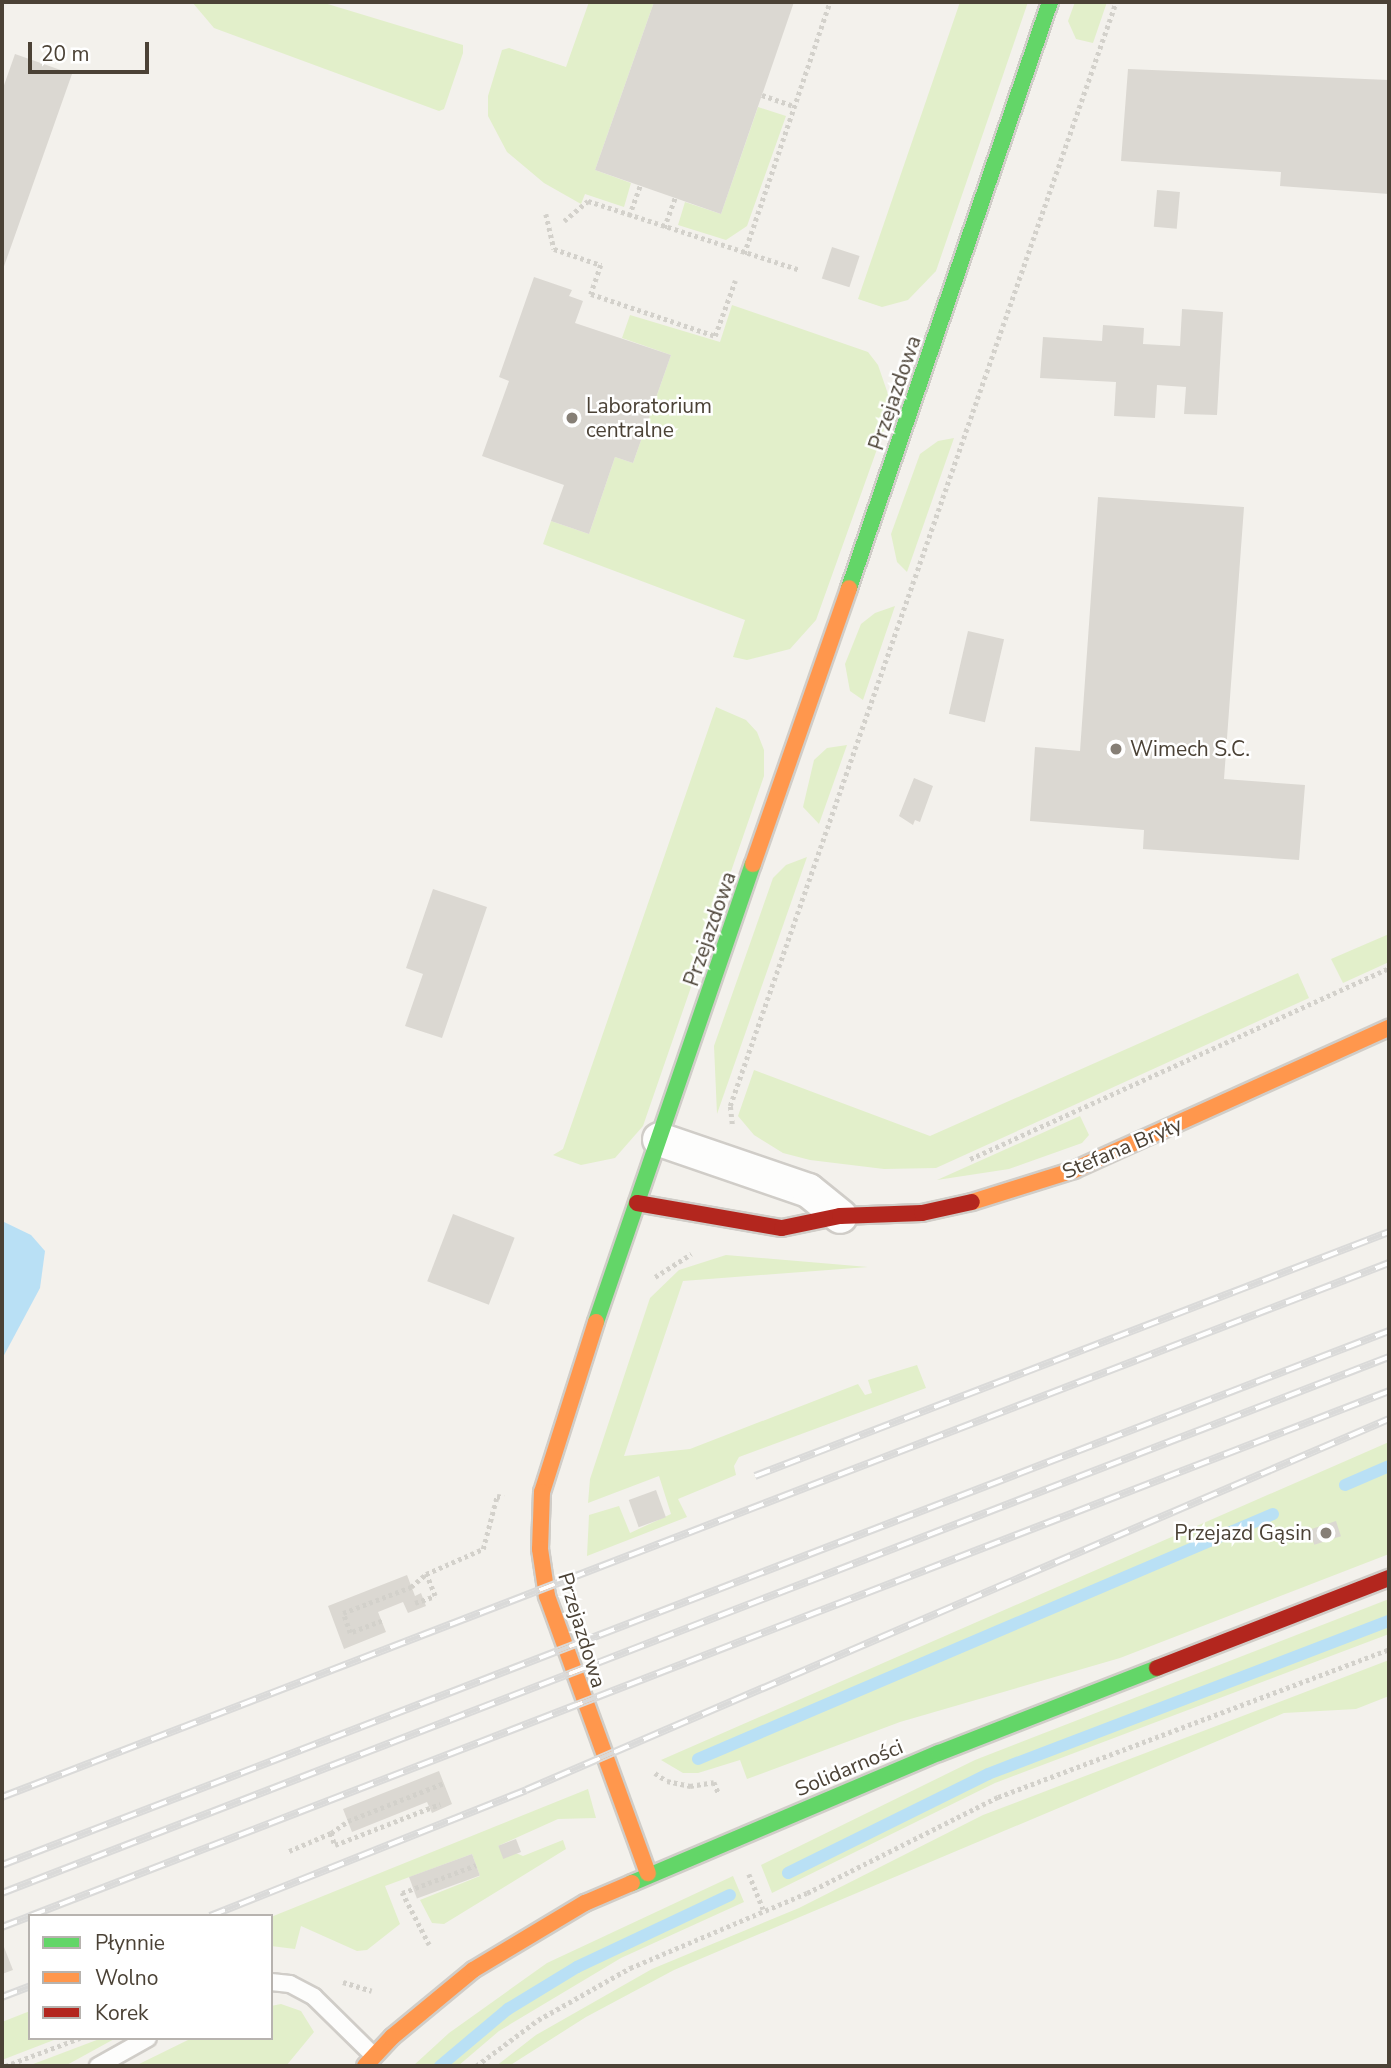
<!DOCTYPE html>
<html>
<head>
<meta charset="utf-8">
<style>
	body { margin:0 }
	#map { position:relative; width:1391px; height:2068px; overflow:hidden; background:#f3f1ec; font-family:"Nunito Sans",sans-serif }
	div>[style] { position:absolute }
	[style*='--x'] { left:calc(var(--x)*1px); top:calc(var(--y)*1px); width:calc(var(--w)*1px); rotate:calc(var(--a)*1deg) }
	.green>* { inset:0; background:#e2efca }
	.water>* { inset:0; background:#b9e0f5 }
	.stream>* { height:12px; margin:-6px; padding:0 6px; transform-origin:6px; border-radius:6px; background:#b9e0f5 }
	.building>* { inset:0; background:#dbd8d2; transform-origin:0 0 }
	.path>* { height:4.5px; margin-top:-2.25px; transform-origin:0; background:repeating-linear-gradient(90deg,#d3d1cb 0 3.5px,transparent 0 7px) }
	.roads { filter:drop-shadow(2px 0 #d0cdc8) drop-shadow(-2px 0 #d0cdc8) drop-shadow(0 2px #d0cdc8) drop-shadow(0 -2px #d0cdc8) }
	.lane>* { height:16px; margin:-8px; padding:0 8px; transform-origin:8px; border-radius:8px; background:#fdfdfc }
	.street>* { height:33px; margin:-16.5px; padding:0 16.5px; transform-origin:16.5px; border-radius:16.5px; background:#fdfdfc }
	.fast>* { height:16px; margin:-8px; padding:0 8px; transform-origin:8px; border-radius:8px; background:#63d668 }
	.slow>* { height:16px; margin:-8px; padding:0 8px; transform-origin:8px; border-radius:8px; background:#ff974d }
	.jam>* { height:16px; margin:-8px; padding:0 8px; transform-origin:8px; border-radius:8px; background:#b3261e }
	.rail>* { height:8px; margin-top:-4px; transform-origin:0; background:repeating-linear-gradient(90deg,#fff 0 16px,#dadad9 0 32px); box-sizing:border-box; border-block:2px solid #dadad9 }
	.dots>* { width:19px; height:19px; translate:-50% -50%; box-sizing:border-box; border:4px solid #fff; border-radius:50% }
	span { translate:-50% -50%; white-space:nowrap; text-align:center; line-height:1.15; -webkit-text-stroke:5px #fff; paint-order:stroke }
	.street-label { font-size:21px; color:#4b4236 }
	.poi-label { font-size:21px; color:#4b4236 }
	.left { translate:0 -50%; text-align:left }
	.right { translate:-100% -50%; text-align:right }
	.frame { position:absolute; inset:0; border:4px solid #4b4236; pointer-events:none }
	.legend { position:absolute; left:28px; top:1914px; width:245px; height:126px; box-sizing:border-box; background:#fff; border:2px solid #b7b3af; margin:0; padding:9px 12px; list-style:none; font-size:21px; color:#4b4236 }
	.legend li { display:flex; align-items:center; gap:14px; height:35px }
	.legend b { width:35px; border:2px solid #b7b3af }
	.scale { position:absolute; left:28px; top:42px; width:121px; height:32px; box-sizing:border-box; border:4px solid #4b4236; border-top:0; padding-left:9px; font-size:21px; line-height:24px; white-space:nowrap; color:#4b4236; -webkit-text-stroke:5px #fff; paint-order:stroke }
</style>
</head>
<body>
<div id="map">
	<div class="green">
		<div style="clip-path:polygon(192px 2px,321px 2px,463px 45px,463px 53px,444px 109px,439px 111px,214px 28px)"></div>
		<div style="clip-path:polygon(589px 2px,654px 2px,595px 170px,631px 183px,624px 207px,585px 194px,581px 204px,544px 183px,507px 152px,488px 116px,488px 96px,502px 50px,509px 48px,566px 67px)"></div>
		<div style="clip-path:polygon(960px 2px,1028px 2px,936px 271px,908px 300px,882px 307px,858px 299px)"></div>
		<div style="clip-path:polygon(1075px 2px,1107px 2px,1093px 43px,1076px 39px,1068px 21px)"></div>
		<div style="clip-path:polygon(758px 107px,786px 116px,747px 226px,726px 240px,678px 225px,685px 202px,721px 214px)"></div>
		<div style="clip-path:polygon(732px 305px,868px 352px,878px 365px,889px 397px,886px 424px,816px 620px,790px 649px,747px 660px,733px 657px,745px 620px,543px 544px,551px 521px,589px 534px,615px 457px,633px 463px,671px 355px,622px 338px,630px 315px,720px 342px)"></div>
		<div style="clip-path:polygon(954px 438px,907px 572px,897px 562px,891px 534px,920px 454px,938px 441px)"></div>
		<div style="clip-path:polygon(895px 606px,863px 700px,850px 691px,845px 664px,861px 624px,875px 613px)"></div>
		<div style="clip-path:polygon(716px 707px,746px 720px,757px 732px,764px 750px,764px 776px,643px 1126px,615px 1158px,581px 1165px,553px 1155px,563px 1149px)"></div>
		<div style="clip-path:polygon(847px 745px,819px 824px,803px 807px,814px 760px,827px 748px)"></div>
		<div style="clip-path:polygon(807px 857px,717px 1114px,714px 1046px,773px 878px,786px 865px)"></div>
		<div style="clip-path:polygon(1389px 934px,1389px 962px,1343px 983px,1331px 959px)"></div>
		<div style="clip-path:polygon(1298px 973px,1309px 998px,936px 1168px,884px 1169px,810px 1160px,783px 1153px,754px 1135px,738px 1116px,754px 1070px,930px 1136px)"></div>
		<div style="clip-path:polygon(1080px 1116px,1089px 1135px,1082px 1143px,1009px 1169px,937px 1180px)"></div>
		<div style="clip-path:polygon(726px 1255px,868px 1267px,683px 1281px,624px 1456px,690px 1449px,858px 1384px,865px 1395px,872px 1393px,868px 1380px,917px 1365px,926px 1388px,739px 1457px,734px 1466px,736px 1475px,678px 1499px,687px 1517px,587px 1556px,589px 1515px,619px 1506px,630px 1533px,671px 1514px,659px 1476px,588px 1503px,590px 1479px,650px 1298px,679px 1270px)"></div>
		<div style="clip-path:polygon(1389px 1442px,1389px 1554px,1120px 1658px,900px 1722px,747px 1779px,740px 1760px,698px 1773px,683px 1773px,661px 1760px)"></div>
		<div style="clip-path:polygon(1389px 1599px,1389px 1634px,995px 1783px,772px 1893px,761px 1865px,975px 1760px)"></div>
		<div style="clip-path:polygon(1389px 1660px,1389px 1696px,1356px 1709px,1284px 1713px,674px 1970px,586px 2017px,509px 2066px,496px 2066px,536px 2035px,652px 1969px,799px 1908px,983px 1815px)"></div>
		<div style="clip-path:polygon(588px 1789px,596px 1818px,558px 1819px,498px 1846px,523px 1856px,563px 1840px,566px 1849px,444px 1924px,432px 1923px,420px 1900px,480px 1876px,472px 1854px,385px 1886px,400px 1924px,367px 1950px,357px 1951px,301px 1926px,295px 1949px,271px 1946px,271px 1917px)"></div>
		<div style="clip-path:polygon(733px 1876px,744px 1902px,621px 1958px,499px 2031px,458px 2066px,413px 2066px,449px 2033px,547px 1963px)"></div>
		<div style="clip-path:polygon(281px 2004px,301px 2011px,314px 2032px,286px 2066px,135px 2066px,192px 2038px,271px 2038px,271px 2006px)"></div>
		<div style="clip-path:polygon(30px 2011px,30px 2038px,59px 2038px,2px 2060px,2px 2022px)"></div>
		<div style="clip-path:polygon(102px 2038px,116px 2038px,65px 2066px,28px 2066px)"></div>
	</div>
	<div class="water">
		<div style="clip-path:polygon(2px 1221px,31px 1235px,45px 1251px,40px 1288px,2px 1359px)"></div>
	</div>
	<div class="stream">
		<div style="--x:1345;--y:1485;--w:48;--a:-23.4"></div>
		<div style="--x:698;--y:1759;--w:625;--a:-23.08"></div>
		<div style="--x:788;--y:1873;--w:223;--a:-26.3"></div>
		<div style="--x:988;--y:1774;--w:429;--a:-20.9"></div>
		<div style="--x:440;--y:2066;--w:89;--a:-40"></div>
		<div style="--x:508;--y:2009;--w:81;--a:-31.3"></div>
		<div style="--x:577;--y:1967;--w:169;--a:-25.2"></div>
	</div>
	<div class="building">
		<div style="clip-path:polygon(654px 2px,794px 2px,721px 214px,595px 170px)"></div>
		<div style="clip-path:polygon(15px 54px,72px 74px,2px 272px,2px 91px)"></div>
		<div style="clip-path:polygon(1128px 69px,1389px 80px,1389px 194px,1280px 186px,1281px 172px,1121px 161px)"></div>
		<div style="left:1157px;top:190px;width:23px;height:37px;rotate:5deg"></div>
		<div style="left:832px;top:247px;width:29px;height:33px;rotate:18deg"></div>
		<div style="clip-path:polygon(534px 277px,572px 290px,569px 296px,583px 301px,575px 323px,671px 355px,633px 463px,615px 457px,589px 534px,551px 521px,564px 485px,482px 456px,509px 381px,499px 377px)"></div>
		<div style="clip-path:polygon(1182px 309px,1223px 312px,1217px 415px,1184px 414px,1186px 387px,1157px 385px,1155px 418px,1114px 416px,1116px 382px,1040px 378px,1043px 337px,1102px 341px,1103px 325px,1144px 328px,1143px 344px,1180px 346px)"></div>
		<div style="clip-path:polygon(1098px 497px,1244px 507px,1224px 779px,1305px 785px,1299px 860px,1143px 849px,1144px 830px,1030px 821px,1035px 747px,1080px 751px)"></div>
		<div style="left:968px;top:631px;width:37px;height:85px;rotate:13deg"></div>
		<div style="clip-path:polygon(914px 778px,933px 786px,920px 822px,915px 820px,913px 825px,899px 816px)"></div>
		<div style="clip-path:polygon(433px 889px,487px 907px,442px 1038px,405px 1026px,423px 974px,406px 968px)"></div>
		<div style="left:453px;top:1214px;width:66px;height:72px;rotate:21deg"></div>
		<div style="left:656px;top:1490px;width:29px;height:29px;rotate:70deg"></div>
		<div style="left:1336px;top:1521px;width:16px;height:28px;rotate:72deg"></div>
		<div style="clip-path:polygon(407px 1575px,415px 1596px,421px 1593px,426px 1606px,408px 1613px,403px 1602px,378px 1612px,386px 1632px,344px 1649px,328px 1606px)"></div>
		<div style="clip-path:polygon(439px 1771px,452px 1804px,432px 1813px,427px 1802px,352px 1832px,343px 1809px)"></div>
		<div style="left:516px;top:1839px;width:14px;height:19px;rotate:69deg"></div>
		<div style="left:472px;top:1854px;width:23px;height:67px;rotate:70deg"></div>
		<div style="clip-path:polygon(2px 1942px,13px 1970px,2px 1974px)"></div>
	</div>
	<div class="path">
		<div style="--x:762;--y:95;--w:34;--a:19"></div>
		<div style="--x:546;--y:214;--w:36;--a:77"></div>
		<div style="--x:554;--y:249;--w:50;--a:18.8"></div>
		<div style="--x:601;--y:265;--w:31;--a:109"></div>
		<div style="--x:591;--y:294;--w:131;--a:18.7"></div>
		<div style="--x:715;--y:336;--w:59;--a:-70"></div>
		<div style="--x:629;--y:216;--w:32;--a:-70"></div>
		<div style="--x:564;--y:221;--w:31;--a:-40"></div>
		<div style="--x:588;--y:201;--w:223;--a:18"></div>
		<div style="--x:664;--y:228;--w:32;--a:-70"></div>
		<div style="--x:744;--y:254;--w:266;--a:-71.2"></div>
		<div style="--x:732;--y:1124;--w:18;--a:-96"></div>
		<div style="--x:730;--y:1106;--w:1170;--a:-70.73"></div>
		<div style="--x:970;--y:1159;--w:460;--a:-24.5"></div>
		<div style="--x:655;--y:1277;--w:43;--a:-32.6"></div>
		<div style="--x:415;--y:1603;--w:21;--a:-19"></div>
		<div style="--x:435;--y:1596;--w:24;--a:-112"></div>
		<div style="--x:382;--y:1621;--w:34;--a:159"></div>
		<div style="--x:350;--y:1633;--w:21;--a:-109"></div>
		<div style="--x:343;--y:1613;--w:73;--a:-20.9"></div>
		<div style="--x:411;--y:1587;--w:20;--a:-41"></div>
		<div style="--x:426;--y:1574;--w:62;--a:-23.7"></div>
		<div style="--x:483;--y:1549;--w:55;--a:-75.2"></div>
		<div style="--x:497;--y:1496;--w:7;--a:8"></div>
		<div style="--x:655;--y:1773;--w:14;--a:34"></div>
		<div style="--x:667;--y:1781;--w:24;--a:12"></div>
		<div style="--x:690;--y:1786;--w:24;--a:-9"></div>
		<div style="--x:714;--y:1782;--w:11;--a:68"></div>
		<div style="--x:331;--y:1833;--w:13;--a:72"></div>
		<div style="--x:335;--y:1845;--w:113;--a:-21.3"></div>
		<div style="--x:289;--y:1851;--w:46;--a:-23.2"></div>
		<div style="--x:331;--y:1833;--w:21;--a:-35"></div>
		<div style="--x:348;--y:1821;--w:103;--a:-21.6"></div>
		<div style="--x:749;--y:1874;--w:38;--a:68"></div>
		<div style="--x:429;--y:1945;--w:59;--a:-117.4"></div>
		<div style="--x:402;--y:1893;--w:79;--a:-20.7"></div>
		<div style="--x:343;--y:1982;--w:30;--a:17"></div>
		<div style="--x:5;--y:2066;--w:80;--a:-20.5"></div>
		<div style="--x:476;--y:2066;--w:77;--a:-36.6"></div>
		<div style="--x:538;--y:2020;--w:106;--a:-29.5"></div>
		<div style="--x:630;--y:1968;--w:192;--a:-23"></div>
		<div style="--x:807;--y:1893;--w:214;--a:-26.7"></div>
		<div style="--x:998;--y:1797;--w:418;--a:-20.7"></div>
	</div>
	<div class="roads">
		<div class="lane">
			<div style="--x:271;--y:1982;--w:19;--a:6"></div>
			<div style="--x:290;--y:1984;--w:27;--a:28"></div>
			<div style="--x:314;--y:1997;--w:84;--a:44.5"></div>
			<div style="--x:98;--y:2066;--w:57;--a:-29.2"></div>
		</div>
		<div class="street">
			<div style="--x:659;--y:1139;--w:157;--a:18.9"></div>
			<div style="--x:808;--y:1190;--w:41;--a:39.1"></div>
		</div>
		<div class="fast">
			<div style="--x:849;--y:588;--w:620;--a:-71.07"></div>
			<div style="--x:596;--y:1322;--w:484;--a:-71.1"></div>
			<div style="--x:632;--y:1883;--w:333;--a:-23"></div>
			<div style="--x:939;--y:1753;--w:234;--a:-21.3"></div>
		</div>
		<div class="slow">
			<div style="--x:753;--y:864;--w:292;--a:-70.8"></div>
			<div style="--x:972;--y:1202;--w:107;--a:-17.4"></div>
			<div style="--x:1074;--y:1170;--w:346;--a:-24.3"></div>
			<div style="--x:596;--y:1322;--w:178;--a:107.6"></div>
			<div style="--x:542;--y:1492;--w:57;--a:92"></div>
			<div style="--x:540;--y:1549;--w:48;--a:81.5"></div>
			<div style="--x:547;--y:1596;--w:295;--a:70"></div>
			<div style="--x:365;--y:2066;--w:40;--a:-47"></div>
			<div style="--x:392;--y:2037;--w:105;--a:-39.6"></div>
			<div style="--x:473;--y:1970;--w:131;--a:-30.9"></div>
			<div style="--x:585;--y:1903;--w:51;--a:-23.1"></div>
		</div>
		<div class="jam">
			<div style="--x:637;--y:1203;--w:147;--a:9.8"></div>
			<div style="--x:782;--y:1228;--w:59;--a:-11.7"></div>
			<div style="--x:840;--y:1216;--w:82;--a:-2.1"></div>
			<div style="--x:922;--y:1213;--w:51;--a:-12.4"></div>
			<div style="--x:1157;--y:1668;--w:249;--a:-21.2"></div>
		</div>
	</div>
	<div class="rail">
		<div style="--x:755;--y:1476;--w:679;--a:-21.05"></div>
		<div style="--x:2;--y:1797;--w:1486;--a:-21.06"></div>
		<div style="--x:2;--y:1865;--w:1486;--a:-21.06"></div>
		<div style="--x:2;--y:1893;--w:1487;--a:-21.13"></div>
		<div style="--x:30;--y:1916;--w:1457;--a:-21.12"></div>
		<div style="--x:210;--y:1916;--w:340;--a:-21.7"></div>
		<div style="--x:526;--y:1790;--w:939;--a:-23.26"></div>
		<div style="--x:2;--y:1927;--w:30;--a:-21"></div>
		<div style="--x:2;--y:1997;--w:30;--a:-21"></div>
	</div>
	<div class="dots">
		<div style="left:572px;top:418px;background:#867f76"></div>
		<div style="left:1116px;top:749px;background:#867f76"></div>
		<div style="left:1326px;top:1533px;background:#867f76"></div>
	</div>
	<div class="street-label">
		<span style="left:895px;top:393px;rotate:-71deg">Przejazdowa</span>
		<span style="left:710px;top:929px;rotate:-71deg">Przejazdowa</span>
		<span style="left:1122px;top:1148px;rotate:-23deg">Stefana Bryły</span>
		<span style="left:582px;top:1630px;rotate:73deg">Przejazdowa</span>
		<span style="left:849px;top:1768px;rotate:-23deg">Solidarności</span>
	</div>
	<div class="poi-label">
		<span class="left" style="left:586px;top:418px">Laboratorium<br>centralne</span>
		<span class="left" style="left:1130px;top:749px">Wimech S.C.</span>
		<span class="right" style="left:1312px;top:1533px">Przejazd Gąsin</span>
	</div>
	<div class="frame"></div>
	<ul class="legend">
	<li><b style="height:9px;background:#63d668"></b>Płynnie</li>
	<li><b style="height:9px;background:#ff974d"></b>Wolno</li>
	<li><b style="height:9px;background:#b3261e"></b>Korek</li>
	</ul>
	<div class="scale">20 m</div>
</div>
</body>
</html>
